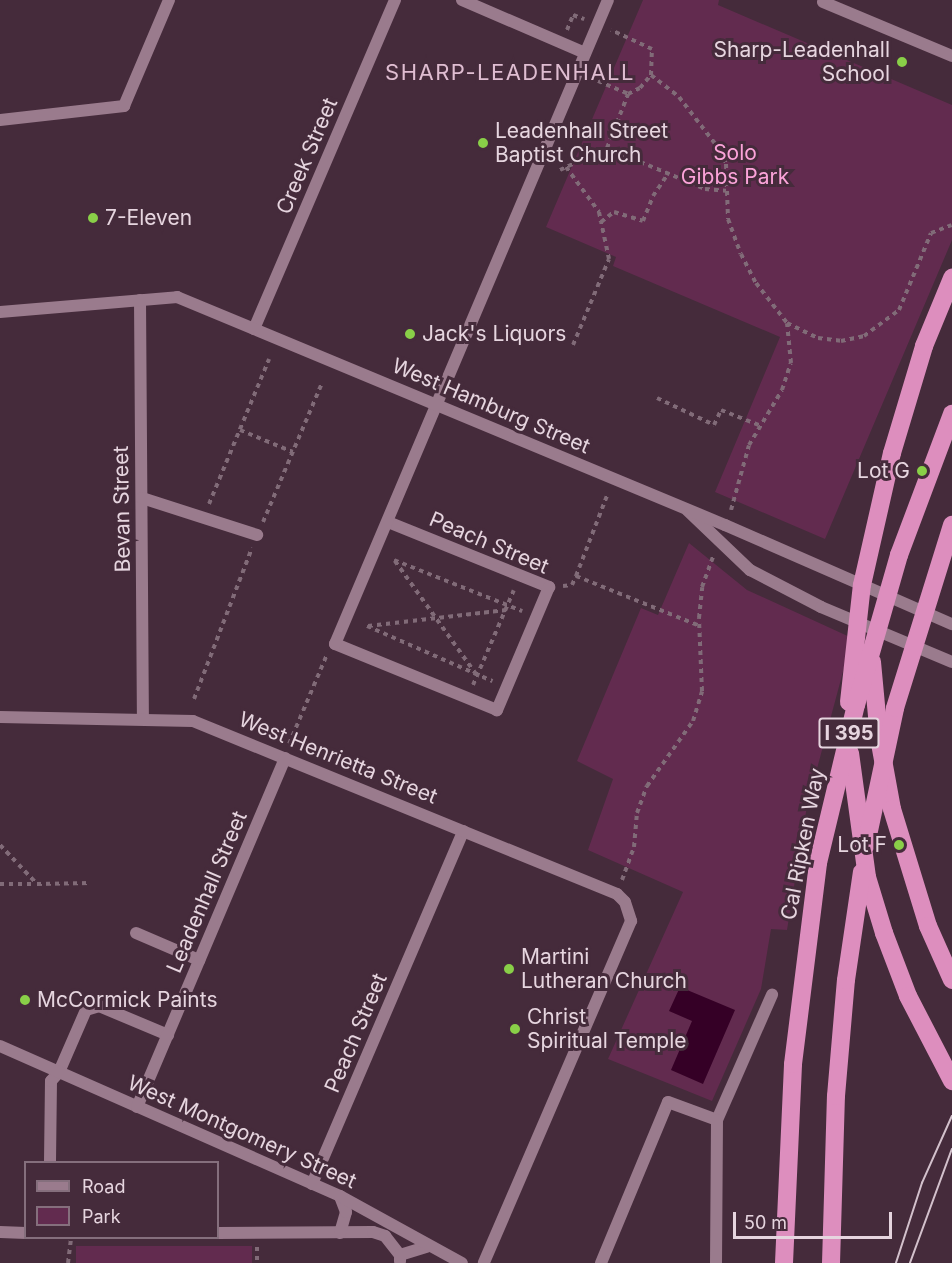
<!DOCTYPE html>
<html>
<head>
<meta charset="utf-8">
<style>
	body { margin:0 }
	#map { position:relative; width:952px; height:1263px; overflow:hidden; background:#452b3b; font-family:Inter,sans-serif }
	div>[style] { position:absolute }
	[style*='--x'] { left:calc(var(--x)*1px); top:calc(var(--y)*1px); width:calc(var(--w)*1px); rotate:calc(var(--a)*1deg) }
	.green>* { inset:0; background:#622b4f; transform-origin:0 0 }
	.water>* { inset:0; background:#350026 }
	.path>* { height:4px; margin-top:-2px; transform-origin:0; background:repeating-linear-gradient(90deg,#816b78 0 4.5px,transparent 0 9px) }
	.service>* { height:12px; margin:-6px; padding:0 6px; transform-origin:6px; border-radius:6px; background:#9a7b8d }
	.minor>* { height:12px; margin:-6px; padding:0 6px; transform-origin:6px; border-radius:6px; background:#9a7b8d }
	.tertiary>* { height:12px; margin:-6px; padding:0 6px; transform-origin:6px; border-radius:6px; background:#9a7b8d }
	.motorway>* { height:18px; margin:-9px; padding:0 9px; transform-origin:9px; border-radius:9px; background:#dd8ebe }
	.tram>* { height:1.5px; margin:-0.75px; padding:0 0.75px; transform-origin:0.75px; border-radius:0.75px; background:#d3c1cc }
	.dots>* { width:16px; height:16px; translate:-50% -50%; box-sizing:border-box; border:3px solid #452b3b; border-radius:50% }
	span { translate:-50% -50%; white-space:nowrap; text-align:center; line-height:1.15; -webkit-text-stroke:6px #452b3b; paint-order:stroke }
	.shield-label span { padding:2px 4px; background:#452b3b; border:2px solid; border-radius:4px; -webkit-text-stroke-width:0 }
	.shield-label { font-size:20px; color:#e6d5df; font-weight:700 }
	.poi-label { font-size:21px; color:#e6d5df }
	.right { translate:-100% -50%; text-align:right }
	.left { translate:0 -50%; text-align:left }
	.park-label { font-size:21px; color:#fba3d9 }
	.street-label { font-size:21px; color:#e6d5df }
	.neighbourhood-label { font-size:22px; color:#dfbdd1; letter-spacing:1.5px }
	.legend { position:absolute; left:24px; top:1161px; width:195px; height:78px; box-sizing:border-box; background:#452b3b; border:2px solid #856f7d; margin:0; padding:8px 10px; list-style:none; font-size:18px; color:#e6d5df }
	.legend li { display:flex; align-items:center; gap:12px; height:30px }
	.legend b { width:30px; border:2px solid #856f7d }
	.scale { position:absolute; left:733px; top:1212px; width:159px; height:27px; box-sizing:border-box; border:3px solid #e6d5df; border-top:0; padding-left:8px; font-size:18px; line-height:21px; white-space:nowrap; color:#e6d5df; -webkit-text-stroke:4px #452b3b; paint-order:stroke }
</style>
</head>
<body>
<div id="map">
	<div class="green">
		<div style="clip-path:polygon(643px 0,719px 0,718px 5px,952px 105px,952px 240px,825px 539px,715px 492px,780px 337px,613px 266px,616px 257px,546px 227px)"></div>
		<div style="clip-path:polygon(689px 543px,747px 590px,852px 638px,807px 806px,787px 930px,771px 929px,761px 989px,712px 1101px,608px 1059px,683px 892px,588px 850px,613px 779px,577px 761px,641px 608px,658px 615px)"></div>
		<div style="left:76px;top:1246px;width:176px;height:17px"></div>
	</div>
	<div class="water">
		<div style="clip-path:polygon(680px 987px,735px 1010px,703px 1084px,671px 1070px,692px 1021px,669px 1011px)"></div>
	</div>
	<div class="path">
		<div style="--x:567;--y:30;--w:16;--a:-68"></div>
		<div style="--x:573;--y:15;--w:12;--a:20"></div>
		<div style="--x:651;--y:75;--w:36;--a:38"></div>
		<div style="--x:679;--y:97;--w:67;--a:52.3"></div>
		<div style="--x:720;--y:150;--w:15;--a:67"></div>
		<div style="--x:726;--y:164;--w:55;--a:87.9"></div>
		<div style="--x:728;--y:219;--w:37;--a:70"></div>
		<div style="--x:741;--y:254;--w:33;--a:63"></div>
		<div style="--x:756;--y:283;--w:51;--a:52.2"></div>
		<div style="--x:787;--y:323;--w:34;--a:26"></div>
		<div style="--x:818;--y:338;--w:23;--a:7"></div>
		<div style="--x:841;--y:341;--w:24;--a:-12"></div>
		<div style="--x:864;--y:336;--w:44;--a:-36.6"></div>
		<div style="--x:899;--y:310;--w:83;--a:-67.4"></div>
		<div style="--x:931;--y:233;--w:22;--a:-21"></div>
		<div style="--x:598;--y:81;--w:33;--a:23"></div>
		<div style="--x:628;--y:94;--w:13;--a:-27"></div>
		<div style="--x:640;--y:88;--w:17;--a:-50"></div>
		<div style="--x:651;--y:75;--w:26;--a:-88"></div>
		<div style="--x:652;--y:49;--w:45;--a:-155.1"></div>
		<div style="--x:607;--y:148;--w:58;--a:-68.7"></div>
		<div style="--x:566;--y:167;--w:56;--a:53.7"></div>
		<div style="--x:599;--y:212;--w:10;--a:79"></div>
		<div style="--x:560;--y:170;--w:52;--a:-25.1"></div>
		<div style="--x:607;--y:148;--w:106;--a:22.7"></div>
		<div style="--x:705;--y:189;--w:21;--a:5"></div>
		<div style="--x:573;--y:345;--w:93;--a:-67.3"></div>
		<div style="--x:609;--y:259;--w:38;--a:-102"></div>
		<div style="--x:601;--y:222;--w:16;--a:-38"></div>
		<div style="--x:614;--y:212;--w:30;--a:17"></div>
		<div style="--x:643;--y:221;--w:27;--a:-68"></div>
		<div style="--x:653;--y:196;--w:27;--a:-56"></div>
		<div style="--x:657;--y:398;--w:63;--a:25.3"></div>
		<div style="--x:714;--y:425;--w:17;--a:-65"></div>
		<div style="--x:721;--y:410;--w:43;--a:21.8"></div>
		<div style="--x:240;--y:430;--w:57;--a:22.5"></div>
		<div style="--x:209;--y:504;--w:157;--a:-67.5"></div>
		<div style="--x:731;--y:510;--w:67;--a:-74.5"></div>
		<div style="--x:749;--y:445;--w:64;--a:-59"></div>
		<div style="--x:782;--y:390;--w:28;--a:-72"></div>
		<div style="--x:791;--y:363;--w:40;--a:-95.7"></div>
		<div style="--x:263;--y:522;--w:151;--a:-67"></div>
		<div style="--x:394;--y:560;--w:138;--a:21.7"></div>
		<div style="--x:395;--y:561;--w:139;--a:54.4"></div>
		<div style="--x:576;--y:576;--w:89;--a:-68.9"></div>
		<div style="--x:563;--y:586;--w:9;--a:-6"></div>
		<div style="--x:572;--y:585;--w:10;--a:-66"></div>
		<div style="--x:576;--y:576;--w:134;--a:22"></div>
		<div style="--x:367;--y:626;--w:137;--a:23.7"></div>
		<div style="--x:368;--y:626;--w:139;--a:-6.6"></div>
		<div style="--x:473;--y:685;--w:103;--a:-66.7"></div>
		<div style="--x:194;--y:699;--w:162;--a:-69"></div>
		<div style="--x:289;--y:744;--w:95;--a:-67"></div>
		<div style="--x:0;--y:845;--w:54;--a:46.5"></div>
		<div style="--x:37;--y:884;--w:54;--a:-1.1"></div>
		<div style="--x:622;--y:880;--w:35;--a:-70"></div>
		<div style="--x:634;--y:847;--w:34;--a:-85"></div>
		<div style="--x:637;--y:813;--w:29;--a:-70"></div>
		<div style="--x:647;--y:786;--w:80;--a:-54.7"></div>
		<div style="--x:693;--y:721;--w:31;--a:-73"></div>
		<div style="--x:702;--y:691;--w:73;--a:-92.4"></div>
		<div style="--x:699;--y:618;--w:31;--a:-84"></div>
		<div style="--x:702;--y:587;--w:33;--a:-70"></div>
		<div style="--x:0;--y:884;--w:36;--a:0"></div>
		<div style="--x:257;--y:1247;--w:16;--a:90"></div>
		<div style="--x:68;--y:1263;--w:23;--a:-83"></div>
	</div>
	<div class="service">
		<div style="--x:823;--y:2;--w:140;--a:22.7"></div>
		<div style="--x:0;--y:120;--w:125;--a:-6.4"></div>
		<div style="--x:124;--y:106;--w:115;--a:-67"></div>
		<div style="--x:140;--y:300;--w:417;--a:89.6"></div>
		<div style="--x:254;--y:329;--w:358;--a:-66.8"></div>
		<div style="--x:142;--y:498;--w:121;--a:17.8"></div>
		<div style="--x:688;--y:511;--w:86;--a:43.6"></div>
		<div style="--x:750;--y:570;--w:80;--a:27.5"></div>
		<div style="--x:821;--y:607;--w:142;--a:22.8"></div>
		<div style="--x:136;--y:933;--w:69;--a:23.2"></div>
		<div style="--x:717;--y:1120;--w:137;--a:-66.3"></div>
		<div style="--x:50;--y:1162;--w:81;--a:-89.3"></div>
		<div style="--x:51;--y:1081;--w:12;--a:-48"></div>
		<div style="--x:59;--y:1072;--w:68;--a:-66.5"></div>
		<div style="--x:86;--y:1010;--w:14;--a:-17"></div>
		<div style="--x:99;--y:1006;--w:75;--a:22.8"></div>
		<div style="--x:312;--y:1184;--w:384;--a:-66.8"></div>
		<div style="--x:0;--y:1232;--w:26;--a:2"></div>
		<div style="--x:218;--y:1233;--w:155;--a:-0.4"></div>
		<div style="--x:373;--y:1232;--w:13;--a:18"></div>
		<div style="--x:385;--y:1236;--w:24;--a:52"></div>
		<div style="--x:340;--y:1233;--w:22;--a:-74"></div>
		<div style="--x:346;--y:1212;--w:17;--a:-111"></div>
		<div style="--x:400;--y:1261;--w:6;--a:-90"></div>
		<div style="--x:400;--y:1255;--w:28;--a:-17"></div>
		<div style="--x:601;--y:1263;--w:174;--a:-67.4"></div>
		<div style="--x:668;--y:1102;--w:52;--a:20.2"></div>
		<div style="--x:717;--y:1120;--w:143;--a:90.4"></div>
	</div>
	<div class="minor">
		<div style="--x:462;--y:0;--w:134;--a:23.3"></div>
		<div style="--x:388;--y:522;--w:174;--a:22"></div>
		<div style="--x:549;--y:587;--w:134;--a:112.9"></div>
		<div style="--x:497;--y:710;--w:175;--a:-157.8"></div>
		<div style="--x:335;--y:644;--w:699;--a:-67.03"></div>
		<div style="--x:0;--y:717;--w:193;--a:1.2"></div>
		<div style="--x:193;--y:721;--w:458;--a:22.2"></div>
		<div style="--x:617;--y:894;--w:11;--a:45"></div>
		<div style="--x:625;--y:902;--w:20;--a:72"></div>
		<div style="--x:631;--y:921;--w:372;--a:113.3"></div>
		<div style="--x:0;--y:1046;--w:372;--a:23.8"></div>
		<div style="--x:340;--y:1196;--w:139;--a:28.8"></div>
		<div style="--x:137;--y:1107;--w:379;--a:-67"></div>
	</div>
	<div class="tertiary">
		<div style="--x:0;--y:312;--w:178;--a:-4.8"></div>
		<div style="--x:177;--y:297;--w:594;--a:22.59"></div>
		<div style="--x:725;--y:525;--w:248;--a:23.6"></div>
	</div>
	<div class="motorway">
		<div style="--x:872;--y:662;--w:76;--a:84.7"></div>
		<div style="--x:879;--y:738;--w:72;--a:79.6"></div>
		<div style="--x:892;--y:809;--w:122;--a:72.9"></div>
		<div style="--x:928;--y:926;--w:59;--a:66"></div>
		<div style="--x:849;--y:702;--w:118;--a:-83.7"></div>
		<div style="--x:862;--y:585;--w:135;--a:-77.2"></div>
		<div style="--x:892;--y:453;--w:112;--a:-73.3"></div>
		<div style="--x:924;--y:346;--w:74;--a:-67.6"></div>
		<div style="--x:850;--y:753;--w:125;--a:82.2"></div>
		<div style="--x:867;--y:877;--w:59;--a:73.1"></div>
		<div style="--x:884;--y:933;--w:67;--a:69.1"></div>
		<div style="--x:908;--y:996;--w:96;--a:62.6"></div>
		<div style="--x:866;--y:845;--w:140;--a:-78"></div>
		<div style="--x:895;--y:708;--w:192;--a:-72.7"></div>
		<div style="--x:784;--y:1263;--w:199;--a:-87.4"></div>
		<div style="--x:793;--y:1064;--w:203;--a:-82.9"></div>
		<div style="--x:818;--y:863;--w:163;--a:-76.5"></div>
		<div style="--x:856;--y:705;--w:156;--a:-74"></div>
		<div style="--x:899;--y:555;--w:151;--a:-69.4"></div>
		<div style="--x:831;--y:1263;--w:167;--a:-88.3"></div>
		<div style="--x:836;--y:1096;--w:116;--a:-85.1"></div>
		<div style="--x:846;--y:980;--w:109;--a:-81.6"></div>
	</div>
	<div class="tram">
		<div style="--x:896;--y:1263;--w:84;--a:-72"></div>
		<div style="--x:922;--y:1183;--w:73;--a:-65.9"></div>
		<div style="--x:910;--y:1263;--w:121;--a:-69.8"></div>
	</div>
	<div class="dots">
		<div style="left:902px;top:62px;background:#89cf48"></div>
		<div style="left:483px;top:143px;background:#89cf48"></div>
		<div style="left:93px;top:218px;background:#89cf48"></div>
		<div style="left:410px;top:334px;background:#89cf48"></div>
		<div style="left:922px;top:471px;background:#89cf48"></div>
		<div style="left:899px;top:845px;background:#89cf48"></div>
		<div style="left:509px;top:969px;background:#89cf48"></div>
		<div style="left:25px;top:1000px;background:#89cf48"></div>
		<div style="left:515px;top:1029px;background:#89cf48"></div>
	</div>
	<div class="shield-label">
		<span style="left:849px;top:733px">I 395</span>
	</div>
	<div class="poi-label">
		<span class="right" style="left:890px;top:62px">Sharp-Leadenhall<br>School</span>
		<span class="left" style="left:495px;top:143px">Leadenhall Street<br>Baptist Church</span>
		<span class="left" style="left:105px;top:218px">7-Eleven</span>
		<span class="left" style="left:422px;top:334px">Jack's Liquors</span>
		<span class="right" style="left:910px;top:471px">Lot G</span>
		<span class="right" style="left:887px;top:845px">Lot F</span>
		<span class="left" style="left:521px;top:969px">Martini<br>Lutheran Church</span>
		<span class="left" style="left:37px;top:1000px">McCormick Paints</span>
		<span class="left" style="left:527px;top:1029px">Christ<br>Spiritual Temple</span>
	</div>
	<div class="park-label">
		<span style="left:735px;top:165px">Solo<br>Gibbs Park</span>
	</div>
	<div class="street-label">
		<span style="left:307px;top:156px;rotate:-67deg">Creek Street</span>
		<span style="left:491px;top:406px;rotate:23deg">West Hamburg Street</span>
		<span style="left:122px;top:509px;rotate:-91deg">Bevan Street</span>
		<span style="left:489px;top:543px;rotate:23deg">Peach Street</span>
		<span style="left:338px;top:758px;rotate:22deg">West Henrietta Street</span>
		<span style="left:803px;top:844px;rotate:-79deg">Cal Ripken Way</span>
		<span style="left:207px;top:892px;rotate:-67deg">Leadenhall Street</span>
		<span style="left:356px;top:1033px;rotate:-67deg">Peach Street</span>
		<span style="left:242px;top:1132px;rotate:24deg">West Montgomery Street</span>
	</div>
	<div class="neighbourhood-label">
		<span style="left:510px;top:73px">SHARP-LEADENHALL</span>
	</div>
	<ul class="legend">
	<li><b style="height:8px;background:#9a7b8d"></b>Road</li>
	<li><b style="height:16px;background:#622b4f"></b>Park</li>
	</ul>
	<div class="scale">50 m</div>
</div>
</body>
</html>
